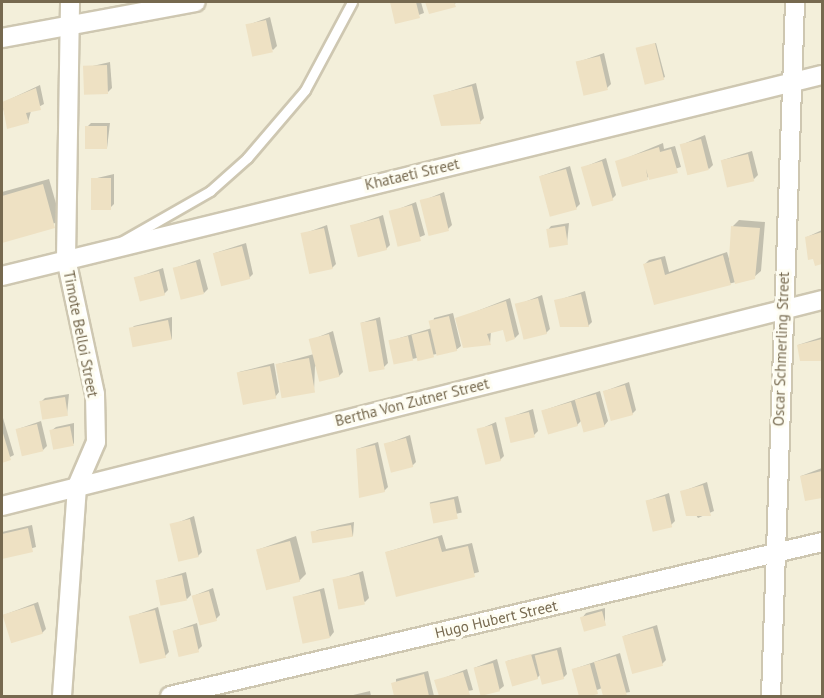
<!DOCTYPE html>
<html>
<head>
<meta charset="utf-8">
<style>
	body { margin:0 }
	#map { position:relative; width:824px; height:698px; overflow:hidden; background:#fcfaec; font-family:"PT Sans",sans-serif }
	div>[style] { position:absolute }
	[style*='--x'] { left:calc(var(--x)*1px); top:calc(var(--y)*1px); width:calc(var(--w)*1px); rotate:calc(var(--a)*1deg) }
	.residential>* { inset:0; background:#f3efda; transform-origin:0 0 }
	.shadow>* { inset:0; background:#0003; transform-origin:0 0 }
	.building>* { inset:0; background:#eee1c3; transform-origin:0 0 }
	.roads { filter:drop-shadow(2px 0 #cec7b1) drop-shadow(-2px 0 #cec7b1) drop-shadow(0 2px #cec7b1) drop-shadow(0 -2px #cec7b1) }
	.lane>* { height:9px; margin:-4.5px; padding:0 4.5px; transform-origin:4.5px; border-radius:4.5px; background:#fff }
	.street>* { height:18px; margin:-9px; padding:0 9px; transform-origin:9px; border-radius:9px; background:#fff }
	span { translate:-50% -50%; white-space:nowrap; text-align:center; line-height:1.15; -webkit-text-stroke:6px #fefdf2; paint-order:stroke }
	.street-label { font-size:15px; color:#76694f }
	.frame { position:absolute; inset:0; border:3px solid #76694f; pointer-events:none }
</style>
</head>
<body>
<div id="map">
	<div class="residential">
		<div style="left:2px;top:2px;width:820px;height:694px"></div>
	</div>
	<div class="shadow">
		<div style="clip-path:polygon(392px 2px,421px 2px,424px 13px,397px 23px)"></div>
		<div style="clip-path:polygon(427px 2px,459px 2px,430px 12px)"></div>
		<div style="clip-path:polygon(270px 17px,277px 46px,273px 50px,248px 25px)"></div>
		<div style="clip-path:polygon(656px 43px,665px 77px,663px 78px,637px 49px)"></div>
		<div style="clip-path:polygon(604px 53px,611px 84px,607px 88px,578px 62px)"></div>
		<div style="clip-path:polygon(110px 62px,112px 88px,108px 92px,84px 68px)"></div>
		<div style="clip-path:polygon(476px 83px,484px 118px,480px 122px,435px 96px)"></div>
		<div style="clip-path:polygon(40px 85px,44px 104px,31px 111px,28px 122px,8px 127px,2px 103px)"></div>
		<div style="clip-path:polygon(91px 123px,110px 123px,107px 148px,87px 127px)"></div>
		<div style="clip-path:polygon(705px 135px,713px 165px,709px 169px,681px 145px)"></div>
		<div style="clip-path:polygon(663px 143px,664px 149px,675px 146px,681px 167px,623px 185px,617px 162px)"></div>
		<div style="clip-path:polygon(752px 151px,758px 175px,754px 179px,723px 160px)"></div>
		<div style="clip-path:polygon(606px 158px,616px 195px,612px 199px,582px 168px)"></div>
		<div style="clip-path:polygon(570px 166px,580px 204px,576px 208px,541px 176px)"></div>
		<div style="clip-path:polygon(114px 174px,114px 204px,110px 208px,93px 179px)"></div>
		<div style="clip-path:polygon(49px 179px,61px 221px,2px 241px,2px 192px)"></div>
		<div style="clip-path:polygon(444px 192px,452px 225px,448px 229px,422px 201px)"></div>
		<div style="clip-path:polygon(416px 202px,425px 235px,400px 245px,391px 212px)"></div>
		<div style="clip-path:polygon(383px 215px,390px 245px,386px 249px,352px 226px)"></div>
		<div style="clip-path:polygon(739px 220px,765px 222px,761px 271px,754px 277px,655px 304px,645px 264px,649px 260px,665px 256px,669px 272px,727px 252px,730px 262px,733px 226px)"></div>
		<div style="clip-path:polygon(569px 223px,567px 243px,547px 231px,551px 226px)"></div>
		<div style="clip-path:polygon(327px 225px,336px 264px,332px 268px,303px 234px)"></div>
		<div style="clip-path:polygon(822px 230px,822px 262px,816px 264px,807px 237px)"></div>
		<div style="clip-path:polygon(246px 243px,253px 274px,249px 278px,215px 253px)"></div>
		<div style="clip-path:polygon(200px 259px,208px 289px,204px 293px,175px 268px)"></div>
		<div style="clip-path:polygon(163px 268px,168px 290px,164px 294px,135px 278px)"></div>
		<div style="clip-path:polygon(585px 291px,592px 322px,588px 326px,556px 301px)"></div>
		<div style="clip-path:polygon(542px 295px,550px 329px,546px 333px,517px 305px)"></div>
		<div style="clip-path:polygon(510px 298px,519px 334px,515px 338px,504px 328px,491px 331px,490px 344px,457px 319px)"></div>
		<div style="clip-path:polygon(453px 313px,461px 346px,456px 350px,412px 359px,390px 341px,432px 328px,434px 318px)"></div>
		<div style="clip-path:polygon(172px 317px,172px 339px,130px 330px,134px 326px)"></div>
		<div style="clip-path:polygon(380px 317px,388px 363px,384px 367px,361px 323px)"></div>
		<div style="clip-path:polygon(333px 331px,343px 372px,339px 376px,315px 366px,314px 391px,278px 364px,314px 354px,311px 340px)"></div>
		<div style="clip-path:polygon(822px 337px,822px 358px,802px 360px,798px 345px)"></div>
		<div style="clip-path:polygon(274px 363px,279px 392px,275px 397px,239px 372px)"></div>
		<div style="clip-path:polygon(629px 382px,636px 410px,632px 414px,605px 391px)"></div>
		<div style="clip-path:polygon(600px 391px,608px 421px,604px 426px,582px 420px,577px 425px,542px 411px)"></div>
		<div style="clip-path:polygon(69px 394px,67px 414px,41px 402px,45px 398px)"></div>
		<div style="clip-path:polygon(533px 409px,538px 431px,534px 435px,507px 418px)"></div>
		<div style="clip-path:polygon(3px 418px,14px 455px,2px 461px,2px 418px)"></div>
		<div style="clip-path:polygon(41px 421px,47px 446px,43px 450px,18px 429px)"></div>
		<div style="clip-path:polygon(496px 422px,504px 456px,500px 460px,478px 430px)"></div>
		<div style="clip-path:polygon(74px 423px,74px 444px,51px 431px,56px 427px)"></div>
		<div style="clip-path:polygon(410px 435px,416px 462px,412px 466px,386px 444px)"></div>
		<div style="clip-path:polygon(378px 442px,388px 487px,384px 491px,357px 449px)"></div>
		<div style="clip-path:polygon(822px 468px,822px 496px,807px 499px,801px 476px)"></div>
		<div style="clip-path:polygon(707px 482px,714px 511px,698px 518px,681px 492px)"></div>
		<div style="clip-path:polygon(669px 493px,675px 521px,671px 525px,647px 501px)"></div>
		<div style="left:458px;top:496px;width:17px;height:29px;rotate:77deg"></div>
		<div style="clip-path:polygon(194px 516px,202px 552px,198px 556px,172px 525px)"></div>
		<div style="clip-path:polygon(354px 522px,353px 536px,313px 534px,317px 530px)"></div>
		<div style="clip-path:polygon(32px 525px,36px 547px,3px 557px,2px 532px)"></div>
		<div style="clip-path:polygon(442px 535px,446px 549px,472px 543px,479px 572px,397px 595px,387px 552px)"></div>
		<div style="clip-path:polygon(296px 536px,306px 574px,299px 581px,257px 550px)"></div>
		<div style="clip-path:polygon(363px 571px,369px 598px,365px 602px,335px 581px)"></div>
		<div style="clip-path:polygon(186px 572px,191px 595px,187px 599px,157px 581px)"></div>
		<div style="clip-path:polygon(213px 588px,220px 615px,216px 619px,193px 596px)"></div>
		<div style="clip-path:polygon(324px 588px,334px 632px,330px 637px,295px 597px)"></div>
		<div style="clip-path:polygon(38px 602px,46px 629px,42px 633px,4px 615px)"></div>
		<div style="clip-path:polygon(158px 607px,169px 652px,165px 656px,130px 617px)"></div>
		<div style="clip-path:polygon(605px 608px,605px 624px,582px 618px,586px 613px)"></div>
		<div style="clip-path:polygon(197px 623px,202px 646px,198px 650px,174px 631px)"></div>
		<div style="clip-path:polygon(657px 625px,666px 660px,662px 664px,624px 636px)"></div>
		<div style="clip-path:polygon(561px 647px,567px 674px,563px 678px,541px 674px,537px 678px,507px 661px)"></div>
		<div style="clip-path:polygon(620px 653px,630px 692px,605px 696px,602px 688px,581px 696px,574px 669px)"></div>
		<div style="clip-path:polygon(497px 659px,504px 686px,499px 690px,474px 668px)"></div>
		<div style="clip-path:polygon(467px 669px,473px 690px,441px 696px,436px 681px)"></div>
		<div style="clip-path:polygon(428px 671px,434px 696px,396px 696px,396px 679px)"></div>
		<div style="clip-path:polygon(370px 691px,371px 696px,349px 696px)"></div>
	</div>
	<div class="building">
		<div style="clip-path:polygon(390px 2px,416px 2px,420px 18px,395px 24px)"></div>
		<div style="clip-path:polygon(425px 2px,454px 2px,456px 7px,429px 14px)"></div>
		<div style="left:266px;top:20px;width:33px;height:21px;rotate:78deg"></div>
		<div style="left:655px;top:43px;width:38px;height:20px;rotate:76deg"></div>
		<div style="left:600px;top:56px;width:35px;height:25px;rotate:77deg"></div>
		<div style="left:107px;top:65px;width:29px;height:24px;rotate:88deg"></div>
		<div style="clip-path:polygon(472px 86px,481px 124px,441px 126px,433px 95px)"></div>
		<div style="clip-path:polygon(36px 88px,41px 110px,26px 113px,29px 123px,7px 129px,2px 102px)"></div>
		<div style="left:85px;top:126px;width:22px;height:23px"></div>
		<div style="left:701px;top:139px;width:32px;height:22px;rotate:76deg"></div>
		<div style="clip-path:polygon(659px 147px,660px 152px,671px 149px,678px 173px,649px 180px,646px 169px,648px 180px,622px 187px,615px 161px)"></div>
		<div style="left:748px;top:154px;width:28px;height:28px;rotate:77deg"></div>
		<div style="left:602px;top:161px;width:41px;height:22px;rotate:74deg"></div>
		<div style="left:566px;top:169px;width:42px;height:28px;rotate:75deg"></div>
		<div style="left:91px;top:178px;width:20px;height:32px"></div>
		<div style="clip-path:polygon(43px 184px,55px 228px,2px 243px,2px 196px)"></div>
		<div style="left:440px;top:195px;width:37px;height:21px;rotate:76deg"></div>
		<div style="left:412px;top:205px;width:37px;height:24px;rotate:76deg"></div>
		<div style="left:379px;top:218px;width:33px;height:30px;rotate:76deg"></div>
		<div style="left:565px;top:226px;width:19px;height:19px;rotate:81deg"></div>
		<div style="clip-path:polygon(731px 226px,760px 228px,755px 279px,735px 284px,729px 260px)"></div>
		<div style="left:324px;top:228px;width:42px;height:24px;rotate:78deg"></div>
		<div style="clip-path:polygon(822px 232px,822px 264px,815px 266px,813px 259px,808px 260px,805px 237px)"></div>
		<div style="left:242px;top:246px;width:34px;height:30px;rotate:76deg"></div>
		<div style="clip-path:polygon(723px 255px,731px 285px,654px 305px,643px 264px,661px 259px,665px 275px)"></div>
		<div style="left:196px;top:262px;width:33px;height:24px;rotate:76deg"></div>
		<div style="left:159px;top:271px;width:25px;height:26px;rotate:76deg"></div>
		<div style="clip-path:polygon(581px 294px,589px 327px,560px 327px,554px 300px)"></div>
		<div style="left:538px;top:298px;width:37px;height:24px;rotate:76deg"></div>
		<div style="clip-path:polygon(506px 301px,515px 339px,506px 342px,503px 330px,487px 334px,491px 345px,463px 348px,455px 318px)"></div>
		<div style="left:449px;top:316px;width:36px;height:21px;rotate:77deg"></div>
		<div style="left:168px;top:320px;width:20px;height:40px;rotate:79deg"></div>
		<div style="left:376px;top:320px;width:50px;height:16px;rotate:80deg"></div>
		<div style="left:428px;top:331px;width:27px;height:17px;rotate:77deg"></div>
		<div style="left:329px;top:334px;width:44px;height:21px;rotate:76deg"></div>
		<div style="left:408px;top:336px;width:25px;height:20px;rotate:78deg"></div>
		<div style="clip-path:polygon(822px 339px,822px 361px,800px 361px,797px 345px)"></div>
		<div style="left:309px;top:358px;width:35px;height:34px;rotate:80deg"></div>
		<div style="left:270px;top:366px;width:33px;height:34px;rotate:79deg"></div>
		<div style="left:625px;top:385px;width:31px;height:23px;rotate:75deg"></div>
		<div style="left:596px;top:394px;width:34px;height:22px;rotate:75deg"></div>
		<div style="left:65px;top:397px;width:19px;height:26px;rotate:81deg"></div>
		<div style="left:571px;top:402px;width:25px;height:31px;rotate:74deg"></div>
		<div style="left:529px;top:412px;width:26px;height:25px;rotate:77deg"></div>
		<div style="left:37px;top:424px;width:28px;height:22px;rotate:77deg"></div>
		<div style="left:492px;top:425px;width:37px;height:16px;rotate:76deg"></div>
		<div style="left:70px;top:426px;width:20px;height:21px;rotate:79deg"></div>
		<div style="clip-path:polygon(2px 430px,11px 460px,2px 463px)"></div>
		<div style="left:406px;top:438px;width:30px;height:23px;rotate:76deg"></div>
		<div style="clip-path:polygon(375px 445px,385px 492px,359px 498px,356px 449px)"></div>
		<div style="clip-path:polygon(822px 471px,822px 498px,805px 501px,800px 476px)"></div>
		<div style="clip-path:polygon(703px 485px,711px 516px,686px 516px,680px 491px)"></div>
		<div style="left:665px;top:496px;width:32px;height:20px;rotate:77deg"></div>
		<div style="left:454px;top:499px;width:20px;height:25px;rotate:79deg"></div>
		<div style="left:190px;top:519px;width:39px;height:21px;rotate:77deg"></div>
		<div style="left:351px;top:525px;width:12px;height:41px;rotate:81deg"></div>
		<div style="clip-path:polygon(28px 528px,33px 552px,2px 559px,2px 534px)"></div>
		<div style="clip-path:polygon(438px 538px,442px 552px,468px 546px,475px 577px,396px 597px,385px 552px)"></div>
		<div style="left:290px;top:541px;width:42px;height:35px;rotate:76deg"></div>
		<div style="left:359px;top:574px;width:31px;height:27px;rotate:79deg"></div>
		<div style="left:182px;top:575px;width:26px;height:27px;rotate:79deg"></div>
		<div style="left:209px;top:591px;width:31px;height:18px;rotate:75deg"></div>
		<div style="left:320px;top:591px;width:48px;height:28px;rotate:78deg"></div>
		<div style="left:34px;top:605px;width:30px;height:33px;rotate:73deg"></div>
		<div style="left:155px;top:610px;width:49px;height:27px;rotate:77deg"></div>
		<div style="left:602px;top:611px;width:15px;height:23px;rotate:74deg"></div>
		<div style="left:193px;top:626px;width:27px;height:21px;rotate:77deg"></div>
		<div style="left:653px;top:628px;width:39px;height:32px;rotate:75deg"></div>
		<div style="left:557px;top:650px;width:30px;height:23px;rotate:76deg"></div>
		<div style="left:531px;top:654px;width:26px;height:27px;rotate:74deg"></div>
		<div style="clip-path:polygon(616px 656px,627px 696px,603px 696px,594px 662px)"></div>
		<div style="left:493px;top:663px;width:29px;height:20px;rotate:76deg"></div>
		<div style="left:590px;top:664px;width:31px;height:19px;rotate:75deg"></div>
		<div style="clip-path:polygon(463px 672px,470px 695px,439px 696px,434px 680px)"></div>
		<div style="clip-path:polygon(424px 674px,429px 696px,394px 696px,391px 683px)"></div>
	</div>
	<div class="roads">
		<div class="lane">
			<div style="--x:121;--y:242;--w:103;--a:-29.8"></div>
			<div style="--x:210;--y:191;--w:50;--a:-41.7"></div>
			<div style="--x:247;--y:158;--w:89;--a:-49.5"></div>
			<div style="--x:305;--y:90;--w:100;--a:-61.9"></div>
		</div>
		<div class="street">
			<div style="--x:2;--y:38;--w:197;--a:-10.5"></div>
			<div style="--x:2;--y:276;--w:844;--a:-13.77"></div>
			<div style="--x:2;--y:506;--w:845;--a:-14.1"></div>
			<div style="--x:62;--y:696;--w:211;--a:-85.9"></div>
			<div style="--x:77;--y:486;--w:48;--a:-66.6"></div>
			<div style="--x:96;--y:442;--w:48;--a:-91.2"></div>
			<div style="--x:95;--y:394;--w:138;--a:-102.1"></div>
			<div style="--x:66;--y:259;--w:257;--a:-89.1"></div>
			<div style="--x:170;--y:696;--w:670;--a:-13.29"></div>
			<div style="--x:771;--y:696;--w:694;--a:-88.02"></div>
		</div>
	</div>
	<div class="street-label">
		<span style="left:412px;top:174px;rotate:-13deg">Khataeti Street</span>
		<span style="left:81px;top:334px;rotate:79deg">Timote Belloi Street</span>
		<span style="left:781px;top:349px;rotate:-88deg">Oscar Schmerling Street</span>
		<span style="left:412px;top:402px;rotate:-14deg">Bertha Von Zutner Street</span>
		<span style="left:496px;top:619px;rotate:-13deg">Hugo Hubert Street</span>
	</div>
	<div class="frame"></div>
</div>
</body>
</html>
